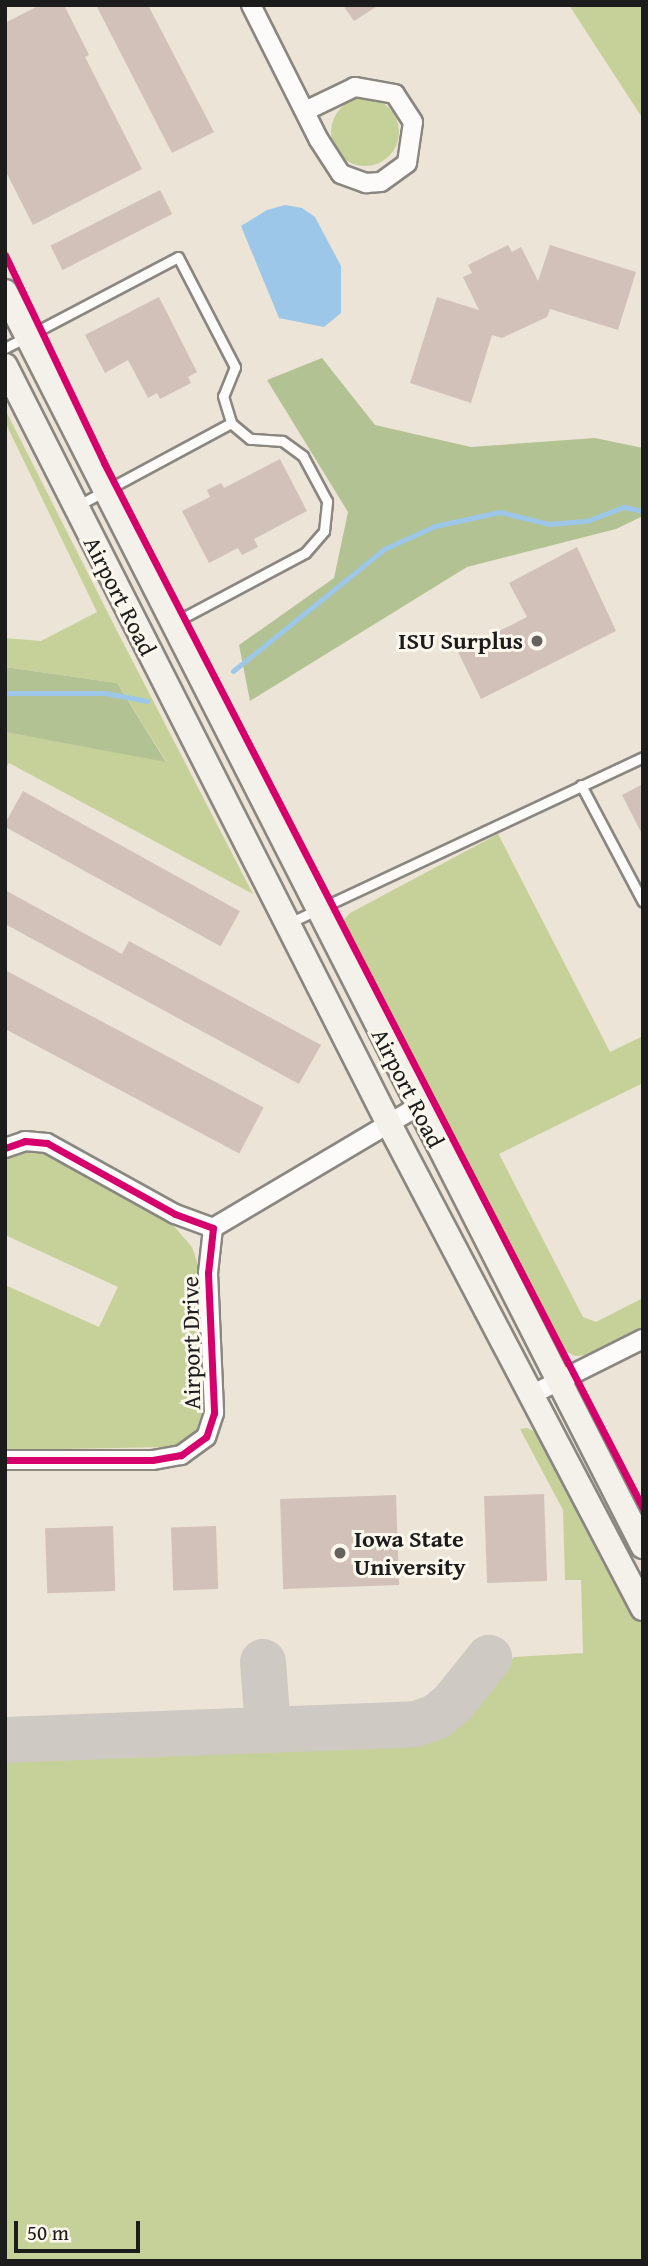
<!DOCTYPE html>
<html>
<head>
<meta charset="utf-8">
<style>
	body { margin:0 }
	#map { position:relative; width:648px; height:2266px; overflow:hidden; background:#ece4d7; font-family:"Gentium Book Plus",serif }
	div>[style] { position:absolute }
	[style*='--x'] { left:calc(var(--x)*1px); top:calc(var(--y)*1px); width:calc(var(--w)*1px); rotate:calc(var(--a)*1deg) }
	.green>* { inset:0; background:#c6d199 }
	.round { border-radius:50% }
	.forest>* { inset:0; background:#b3c293 }
	.water>* { inset:0; background:#9cc7e8 }
	.stream>* { height:5px; margin:-2.5px; padding:0 2.5px; transform-origin:2.5px; border-radius:2.5px; background:#9cc7e8 }
	.taxiway>* { height:46px; margin:-23px; padding:0 23px; transform-origin:23px; border-radius:23px; background:#cec9c2 }
	.building>* { inset:0; background:#d2c1b8; transform-origin:0 0 }
	.roads { filter:drop-shadow(2px 0 #8a8680) drop-shadow(-2px 0 #8a8680) drop-shadow(0 2px #8a8680) drop-shadow(0 -2px #8a8680) }
	.service>* { height:9px; margin:-4.5px; padding:0 4.5px; transform-origin:4.5px; border-radius:4.5px; background:#fcfbf9 }
	.minor>* { height:18px; margin:-9px; padding:0 9px; transform-origin:9px; border-radius:9px; background:#fcfbf9 }
	.secondary>* { height:24px; margin:-12px; padding:0 12px; transform-origin:12px; border-radius:12px; background:#f4f1eb }
	.cycleway>* { height:7px; margin:-3.5px; padding:0 3.5px; transform-origin:3.5px; border-radius:3.5px; background:#d6006c }
	.dots>* { width:19px; height:19px; translate:-50% -50%; box-sizing:border-box; border:4px solid #fbf7ec; border-radius:50% }
	span { translate:-50% -50%; white-space:nowrap; text-align:center; line-height:1.15; -webkit-text-stroke:6px #fbf7ec; paint-order:stroke }
	.street-label { font-size:24px; color:#1c1c1c }
	.poi-label { font-size:24px; color:#1c1c1c; font-weight:700 }
	.right { translate:-100% -50%; text-align:right }
	.left { translate:0 -50%; text-align:left }
	.frame { position:absolute; inset:0; border:7px solid #1c1c1c; pointer-events:none }
	.scale { position:absolute; left:14px; top:2221px; width:126px; height:32px; box-sizing:border-box; border:4px solid #1c1c1c; border-top:0; padding-left:9px; font-size:21px; line-height:24px; white-space:nowrap; color:#1c1c1c; -webkit-text-stroke:5px #fbf7ec; paint-order:stroke }
</style>
</head>
<body>
<div id="map">
	<div class="green">
		<div style="clip-path:polygon(569px 5px,643px 5px,643px 119px)"></div>
		<div class="round" style="left:331px;top:98px;width:68px;height:68px"></div>
		<div style="clip-path:polygon(5px 409px,117px 631px,253px 894px,9px 763px,5px 769px,5px 732px,166px 761px,117px 683px,5px 667px,5px 638px,41px 641px,97px 612px,5px 422px)"></div>
		<div style="clip-path:polygon(498px 834px,610px 1052px,643px 1036px,643px 1083px,499px 1154px,583px 1317px,596px 1322px,643px 1298px,643px 1328px,590px 1355px,575px 1356px,554px 1345px,340px 924px,350px 913px)"></div>
		<div style="clip-path:polygon(43px 1150px,166px 1217px,192px 1247px,198px 1265px,203px 1408px,197px 1429px,187px 1440px,171px 1447px,5px 1450px,5px 1285px,99px 1327px,118px 1287px,5px 1235px,5px 1157px)"></div>
		<div style="clip-path:polygon(527px 1428px,538px 1433px,643px 1627px,643px 2261px,5px 2261px,5px 1750px,416px 1736px,456px 1720px,514px 1657px,583px 1653px,581px 1580px,565px 1580px,563px 1510px,520px 1429px)"></div>
	</div>
	<div class="forest">
		<div style="clip-path:polygon(322px 358px,375px 425px,471px 447px,595px 438px,643px 448px,643px 516px,616px 529px,467px 567px,250px 701px,239px 645px,334px 578px,348px 512px,267px 380px)"></div>
		<div style="clip-path:polygon(5px 667px,117px 683px,166px 762px,5px 732px)"></div>
	</div>
	<div class="water">
		<div style="clip-path:polygon(285px 205px,302px 208px,315px 217px,341px 266px,341px 313px,324px 327px,279px 318px,241px 226px,267px 210px)"></div>
	</div>
	<div class="stream">
		<div style="--x:233;--y:671;--w:194;--a:-38.9"></div>
		<div style="--x:384;--y:549;--w:56;--a:-24.3"></div>
		<div style="--x:435;--y:526;--w:66;--a:-12.2"></div>
		<div style="--x:500;--y:512;--w:50;--a:13.8"></div>
		<div style="--x:549;--y:524;--w:38;--a:-5"></div>
		<div style="--x:587;--y:521;--w:40;--a:-21"></div>
		<div style="--x:624;--y:507;--w:19;--a:12"></div>
		<div style="--x:5;--y:693;--w:100;--a:0"></div>
		<div style="--x:105;--y:693;--w:43;--a:10.8"></div>
	</div>
	<div class="taxiway">
		<div style="--x:263;--y:1662;--w:67;--a:85.7"></div>
		<div style="--x:5;--y:1740;--w:410;--a:-2.2"></div>
		<div style="--x:415;--y:1724;--w:22;--a:-18"></div>
		<div style="--x:436;--y:1717;--w:22;--a:-39"></div>
		<div style="--x:453;--y:1703;--w:58;--a:-51.3"></div>
	</div>
	<div class="building">
		<div style="clip-path:polygon(40px 5px,64px 5px,89px 55px,85px 57px,142px 169px,33px 225px,5px 170px,5px 23px)"></div>
		<div style="clip-path:polygon(96px 5px,148px 5px,214px 132px,172px 153px)"></div>
		<div style="clip-path:polygon(343px 5px,379px 5px,354px 21px)"></div>
		<div style="left:160px;top:190px;width:27px;height:123px;rotate:63deg"></div>
		<div style="clip-path:polygon(508px 245px,512px 252px,521px 247px,538px 281px,550px 245px,636px 272px,618px 330px,550px 309px,547px 317px,502px 338px,492px 335px,471px 403px,410px 383px,437px 297px,479px 310px,463px 277px,472px 273px,468px 265px)"></div>
		<div style="clip-path:polygon(159px 297px,197px 372px,188px 377px,191px 383px,160px 399px,157px 393px,148px 398px,128px 360px,105px 373px,85px 335px)"></div>
		<div style="clip-path:polygon(280px 459px,307px 511px,254px 539px,258px 547px,242px 555px,238px 548px,209px 563px,182px 511px,210px 497px,207px 490px,221px 483px,224px 488px)"></div>
		<div style="clip-path:polygon(577px 547px,616px 631px,481px 699px,458px 652px,527px 617px,509px 583px)"></div>
		<div style="clip-path:polygon(643px 784px,643px 836px,622px 795px)"></div>
		<div style="left:23px;top:791px;width:248px;height:40px;rotate:29deg"></div>
		<div style="clip-path:polygon(5px 890px,122px 954px,129px 941px,321px 1045px,299px 1084px,5px 924px)"></div>
		<div style="left:5px;top:970px;width:293px;height:52px;rotate:28deg"></div>
		<div style="left:544px;top:1494px;width:87px;height:60px;rotate:88deg"></div>
		<div style="left:396px;top:1495px;width:90px;height:116px;rotate:88deg"></div>
		<div style="left:113px;top:1526px;width:65px;height:68px;rotate:88deg"></div>
		<div style="left:216px;top:1526px;width:63px;height:45px;rotate:88deg"></div>
	</div>
	<div class="roads">
		<div class="service">
			<div style="--x:5;--y:348;--w:195;--a:-27.7"></div>
			<div style="--x:178;--y:257;--w:124;--a:62.6"></div>
			<div style="--x:235;--y:367;--w:31;--a:112"></div>
			<div style="--x:223;--y:396;--w:28;--a:73"></div>
			<div style="--x:231;--y:423;--w:173;--a:151.7"></div>
			<div style="--x:175;--y:622;--w:147;--a:-28"></div>
			<div style="--x:305;--y:553;--w:29;--a:-49"></div>
			<div style="--x:324;--y:531;--w:30;--a:-84"></div>
			<div style="--x:327;--y:501;--w:51;--a:-118.1"></div>
			<div style="--x:303;--y:456;--w:26;--a:-144"></div>
			<div style="--x:282;--y:441;--w:32;--a:-176"></div>
			<div style="--x:250;--y:439;--w:25;--a:-140"></div>
			<div style="--x:581;--y:785;--w:132;--a:62.1"></div>
			<div style="--x:289;--y:923;--w:391;--a:-25.1"></div>
		</div>
		<div class="minor">
			<div style="--x:251;--y:5;--w:151;--a:63.3"></div>
			<div style="--x:319;--y:140;--w:40;--a:57.1"></div>
			<div style="--x:341;--y:174;--w:27;--a:20"></div>
			<div style="--x:366;--y:183;--w:15;--a:-4"></div>
			<div style="--x:381;--y:182;--w:32;--a:-36"></div>
			<div style="--x:407;--y:163;--w:41;--a:-81.7"></div>
			<div style="--x:413;--y:122;--w:33;--a:-123"></div>
			<div style="--x:395;--y:94;--w:41;--a:-170.1"></div>
			<div style="--x:355;--y:87;--w:55;--a:154.4"></div>
			<div style="--x:5;--y:1148;--w:21;--a:-19"></div>
			<div style="--x:25;--y:1141;--w:22;--a:5"></div>
			<div style="--x:47;--y:1143;--w:146;--a:29"></div>
			<div style="--x:175;--y:1214;--w:40;--a:20.2"></div>
			<div style="--x:213;--y:1228;--w:45;--a:96.3"></div>
			<div style="--x:208;--y:1273;--w:140;--a:87.5"></div>
			<div style="--x:214;--y:1413;--w:25;--a:108"></div>
			<div style="--x:206;--y:1437;--w:31;--a:144"></div>
			<div style="--x:181;--y:1455;--w:29;--a:170"></div>
			<div style="--x:152;--y:1460;--w:147;--a:180"></div>
			<div style="--x:213;--y:1228;--w:237;--a:-30.7"></div>
			<div style="--x:529;--y:1396;--w:127;--a:-26.6"></div>
		</div>
		<div class="secondary">
			<div style="--x:5;--y:292;--w:1407;--a:63.03"></div>
			<div style="--x:5;--y:366;--w:847;--a:63.13"></div>
			<div style="--x:388;--y:1122;--w:549;--a:62.31"></div>
		</div>
	</div>
	<div class="cycleway">
		<div style="--x:5;--y:255;--w:230;--a:64.5"></div>
		<div style="--x:104;--y:463;--w:1176;--a:62.72"></div>
		<div style="--x:5;--y:1148;--w:21;--a:-19"></div>
		<div style="--x:25;--y:1141;--w:22;--a:5"></div>
		<div style="--x:47;--y:1143;--w:146;--a:29"></div>
		<div style="--x:175;--y:1214;--w:40;--a:20.2"></div>
		<div style="--x:213;--y:1228;--w:45;--a:96.3"></div>
		<div style="--x:208;--y:1273;--w:140;--a:87.5"></div>
		<div style="--x:214;--y:1413;--w:25;--a:108"></div>
		<div style="--x:206;--y:1437;--w:31;--a:144"></div>
		<div style="--x:181;--y:1455;--w:29;--a:170"></div>
		<div style="--x:152;--y:1460;--w:147;--a:180"></div>
	</div>
	<div class="dots">
		<div style="left:537px;top:641px;background:#65625d"></div>
		<div style="left:340px;top:1553px;background:#65625d"></div>
	</div>
	<div class="street-label">
		<span style="left:120px;top:596px;rotate:63deg">Airport Road</span>
		<span style="left:408px;top:1088px;rotate:63deg">Airport Road</span>
		<span style="left:191px;top:1343px;rotate:-91deg">Airport Drive</span>
	</div>
	<div class="poi-label">
		<span class="right" style="left:523px;top:641px">ISU Surplus</span>
		<span class="left" style="left:354px;top:1553px">Iowa State<br>University</span>
	</div>
	<div class="frame"></div>
	<div class="scale">50 m</div>
</div>
</body>
</html>
